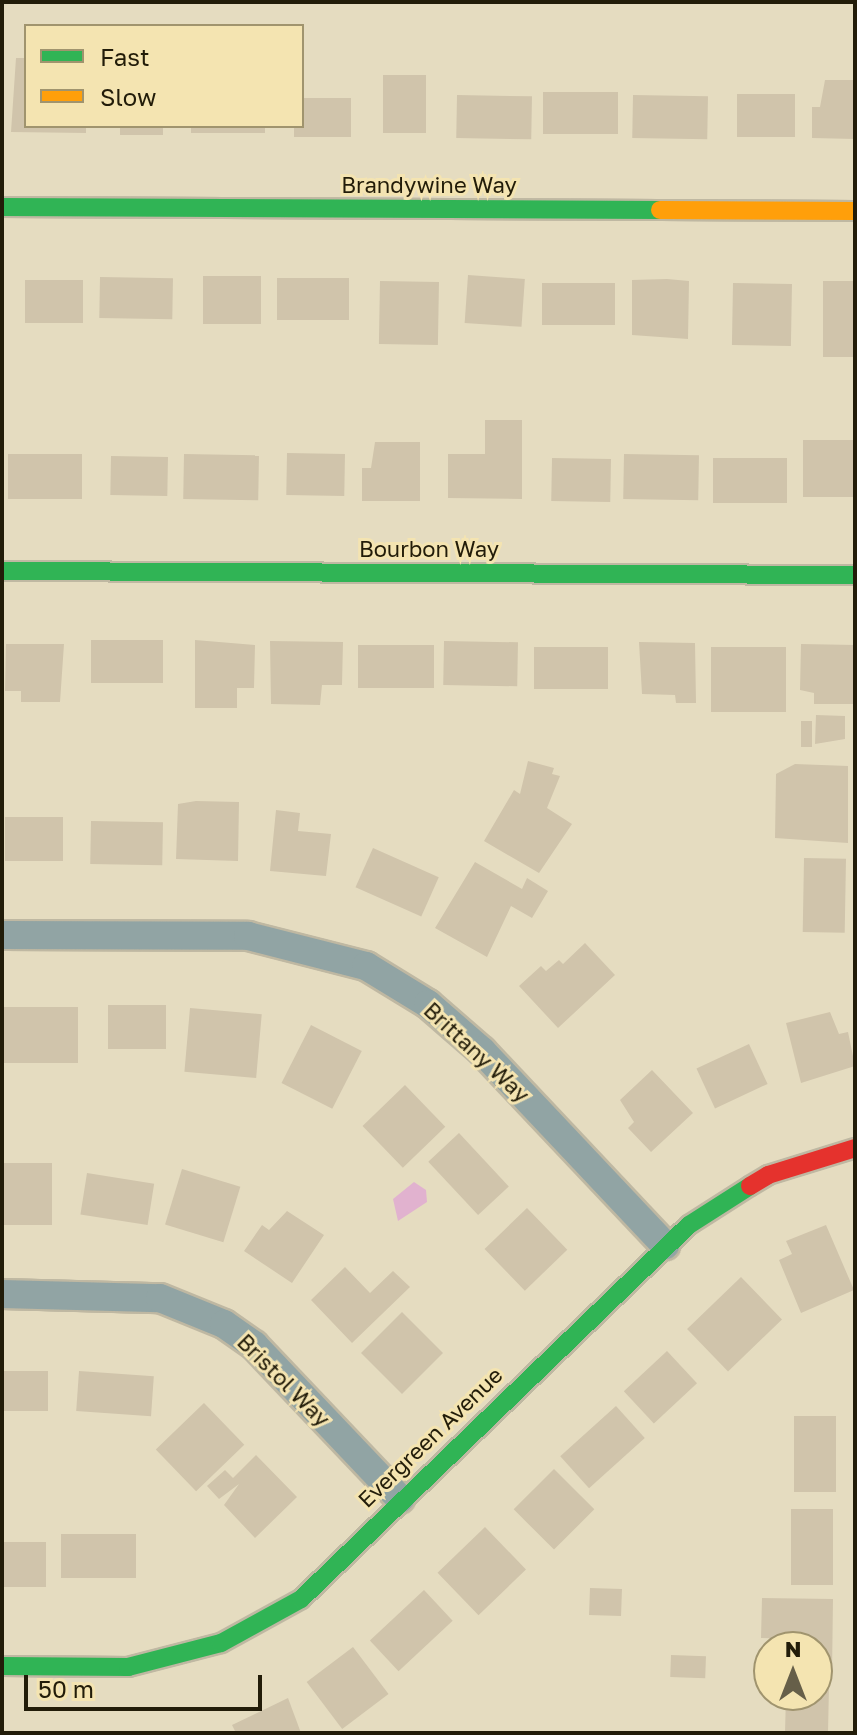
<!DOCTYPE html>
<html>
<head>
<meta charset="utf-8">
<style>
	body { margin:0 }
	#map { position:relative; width:857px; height:1735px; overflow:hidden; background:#e5dcc0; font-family:"Golos Text",sans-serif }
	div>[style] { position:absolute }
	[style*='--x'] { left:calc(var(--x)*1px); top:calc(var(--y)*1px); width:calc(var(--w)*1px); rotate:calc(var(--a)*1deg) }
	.water>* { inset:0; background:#e1b2cf }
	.building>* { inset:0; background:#d0c4ab; transform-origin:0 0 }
	.roads { filter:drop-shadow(2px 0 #bfb8a2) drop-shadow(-2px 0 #bfb8a2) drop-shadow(0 2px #bfb8a2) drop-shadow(0 -2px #bfb8a2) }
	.street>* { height:28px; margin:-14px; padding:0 14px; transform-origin:14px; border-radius:14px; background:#91a4a4 }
	.fast>* { height:18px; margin:-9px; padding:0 9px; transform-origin:9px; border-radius:9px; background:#30b455 }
	.slow>* { height:18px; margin:-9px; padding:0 9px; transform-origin:9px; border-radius:9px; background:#ff9f0a }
	.jam>* { height:18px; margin:-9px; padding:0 9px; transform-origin:9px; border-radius:9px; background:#e5322d }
	span { translate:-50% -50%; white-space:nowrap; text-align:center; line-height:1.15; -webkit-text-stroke:6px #f4e4b1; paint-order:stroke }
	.street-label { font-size:22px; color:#221c09 }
	.frame { position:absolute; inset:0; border:4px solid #221c09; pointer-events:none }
	.legend { position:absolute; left:24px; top:24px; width:280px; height:104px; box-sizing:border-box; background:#f4e4b1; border:2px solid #a0946e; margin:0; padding:10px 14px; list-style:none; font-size:24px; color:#221c09 }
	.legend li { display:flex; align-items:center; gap:16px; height:40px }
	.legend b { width:40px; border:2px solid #a0946e }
	.north { position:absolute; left:753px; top:1631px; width:80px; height:80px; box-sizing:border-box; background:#f4e4b1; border:2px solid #a0946e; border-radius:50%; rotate:0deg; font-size:22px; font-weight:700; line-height:32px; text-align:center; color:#221c09 }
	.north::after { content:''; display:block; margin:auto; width:28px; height:36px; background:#665f49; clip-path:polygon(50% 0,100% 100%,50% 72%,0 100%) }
	.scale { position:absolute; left:24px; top:1675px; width:238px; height:36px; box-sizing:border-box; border:4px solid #221c09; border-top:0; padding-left:10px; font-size:24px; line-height:28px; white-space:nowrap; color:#221c09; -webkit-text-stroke:6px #f4e4b1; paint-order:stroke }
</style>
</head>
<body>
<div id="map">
	<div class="water">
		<div style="clip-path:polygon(414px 1182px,426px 1190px,427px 1202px,398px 1221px,393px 1199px)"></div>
	</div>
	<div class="building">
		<div style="clip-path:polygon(16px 58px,26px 58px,26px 126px,86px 126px,86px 133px,11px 132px)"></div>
		<div style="left:383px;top:75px;width:43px;height:58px"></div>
		<div style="clip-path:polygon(825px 80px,855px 80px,855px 139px,812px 138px,812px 107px,820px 107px)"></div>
		<div style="left:543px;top:92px;width:75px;height:42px"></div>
		<div style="left:737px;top:94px;width:58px;height:43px"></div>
		<div style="left:457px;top:95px;width:75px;height:43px;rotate:1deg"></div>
		<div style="left:633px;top:95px;width:75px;height:43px;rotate:1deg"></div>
		<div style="clip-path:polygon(302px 98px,351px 98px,351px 137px,294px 137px,294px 126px,302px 126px)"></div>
		<div style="left:120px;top:126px;width:43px;height:9px"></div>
		<div style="left:191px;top:126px;width:74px;height:7px"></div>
		<div style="left:468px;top:275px;width:57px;height:48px;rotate:4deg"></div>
		<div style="left:203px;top:276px;width:58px;height:48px"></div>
		<div style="left:100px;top:277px;width:73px;height:41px;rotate:1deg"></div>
		<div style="left:277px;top:278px;width:72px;height:42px"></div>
		<div style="clip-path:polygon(667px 279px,689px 281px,688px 339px,632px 335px,632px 280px)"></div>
		<div style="left:25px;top:280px;width:58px;height:43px"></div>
		<div style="left:380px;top:281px;width:59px;height:63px;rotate:1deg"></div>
		<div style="left:823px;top:281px;width:32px;height:76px"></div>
		<div style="left:542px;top:283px;width:73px;height:42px"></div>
		<div style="left:733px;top:283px;width:59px;height:62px;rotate:1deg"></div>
		<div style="clip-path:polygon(485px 420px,522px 420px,522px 499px,448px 498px,448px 454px,485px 454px)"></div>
		<div style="left:803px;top:440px;width:52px;height:57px"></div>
		<div style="clip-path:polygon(375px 442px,420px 442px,420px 501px,362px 501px,362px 468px,371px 468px)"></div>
		<div style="left:287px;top:453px;width:58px;height:42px;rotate:1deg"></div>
		<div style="left:8px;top:454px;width:74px;height:45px"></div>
		<div style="left:184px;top:454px;width:75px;height:45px;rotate:1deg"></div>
		<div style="left:624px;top:454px;width:75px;height:45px;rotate:1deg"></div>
		<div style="left:111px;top:456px;width:57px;height:39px;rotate:1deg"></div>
		<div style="left:552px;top:458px;width:59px;height:43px;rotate:1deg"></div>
		<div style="left:713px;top:458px;width:74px;height:45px"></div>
		<div style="left:91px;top:640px;width:72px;height:43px"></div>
		<div style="clip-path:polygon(195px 640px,255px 645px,254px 688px,237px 688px,237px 708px,195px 708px)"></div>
		<div style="clip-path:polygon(270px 641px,343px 642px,342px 685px,322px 685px,320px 705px,271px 704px)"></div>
		<div style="left:444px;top:641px;width:74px;height:44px;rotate:1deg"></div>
		<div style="clip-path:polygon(639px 642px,695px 643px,696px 703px,676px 703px,675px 695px,642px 694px)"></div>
		<div style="clip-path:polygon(6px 644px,64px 644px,60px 702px,21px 702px,21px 691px,5px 691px)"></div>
		<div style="clip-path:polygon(801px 644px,855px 645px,855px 704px,814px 704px,814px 693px,800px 690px)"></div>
		<div style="left:358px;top:645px;width:76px;height:43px"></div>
		<div style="left:534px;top:647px;width:74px;height:42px"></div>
		<div style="left:711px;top:647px;width:75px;height:65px"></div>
		<div style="clip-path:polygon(816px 715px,845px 716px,845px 739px,815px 744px)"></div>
		<div style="left:801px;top:721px;width:11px;height:26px"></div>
		<div style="clip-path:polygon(528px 761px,554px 768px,552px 774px,560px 776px,547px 808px,572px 824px,539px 873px,484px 841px,514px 790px,520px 794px)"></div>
		<div style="clip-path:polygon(795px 764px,848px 766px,848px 843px,775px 838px,776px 774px)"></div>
		<div style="clip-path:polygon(196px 801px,239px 802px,238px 861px,176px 859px,178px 804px)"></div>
		<div style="clip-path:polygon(276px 810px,300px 813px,298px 831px,331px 834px,326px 876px,270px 871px)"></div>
		<div style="left:5px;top:817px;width:58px;height:44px"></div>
		<div style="left:91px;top:821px;width:72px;height:43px;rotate:1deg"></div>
		<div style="left:373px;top:848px;width:72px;height:43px;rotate:24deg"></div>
		<div style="left:804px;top:858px;width:42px;height:74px;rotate:1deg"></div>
		<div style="clip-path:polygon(475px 862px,522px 889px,527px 878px,548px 891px,532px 918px,511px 906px,487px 957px,435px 928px)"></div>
		<div style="clip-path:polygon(585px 943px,615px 975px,558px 1028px,519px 986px,541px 966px,546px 971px,559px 960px,563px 964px)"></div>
		<div style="left:108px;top:1005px;width:58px;height:44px"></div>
		<div style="left:2px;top:1007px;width:76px;height:56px"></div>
		<div style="left:190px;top:1008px;width:72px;height:64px;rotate:5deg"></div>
		<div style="clip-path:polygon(830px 1012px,839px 1034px,848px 1032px,855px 1066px,801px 1083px,786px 1023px)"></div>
		<div style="left:311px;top:1025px;width:57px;height:65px;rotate:27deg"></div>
		<div style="left:749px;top:1044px;width:44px;height:58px;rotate:65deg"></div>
		<div style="clip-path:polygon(652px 1070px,693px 1113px,651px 1152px,628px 1128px,634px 1122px,620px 1100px)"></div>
		<div style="left:405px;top:1085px;width:58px;height:59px;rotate:46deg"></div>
		<div style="left:459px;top:1133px;width:73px;height:42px;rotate:47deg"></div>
		<div style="left:2px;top:1163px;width:50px;height:62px"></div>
		<div style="left:182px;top:1169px;width:61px;height:58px;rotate:17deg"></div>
		<div style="left:87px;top:1173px;width:68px;height:42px;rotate:9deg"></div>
		<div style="left:527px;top:1208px;width:58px;height:59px;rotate:46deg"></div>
		<div style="clip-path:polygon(287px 1211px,324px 1235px,292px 1283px,244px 1251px,262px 1225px,269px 1230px)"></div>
		<div style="clip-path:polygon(826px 1225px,854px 1290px,801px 1313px,779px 1260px,792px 1254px,786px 1241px)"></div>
		<div style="clip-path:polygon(345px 1267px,370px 1293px,393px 1271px,410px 1287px,352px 1343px,311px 1300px)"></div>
		<div style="left:741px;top:1277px;width:59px;height:75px;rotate:46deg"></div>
		<div style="left:402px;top:1312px;width:58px;height:58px;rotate:45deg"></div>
		<div style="left:667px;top:1351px;width:44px;height:59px;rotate:47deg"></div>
		<div style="left:2px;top:1371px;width:46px;height:40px"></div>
		<div style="left:79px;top:1371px;width:75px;height:40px;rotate:4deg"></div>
		<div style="left:204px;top:1403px;width:58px;height:67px;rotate:46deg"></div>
		<div style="left:616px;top:1406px;width:43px;height:75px;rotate:48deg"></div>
		<div style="left:794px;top:1416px;width:42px;height:76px"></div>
		<div style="clip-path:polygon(256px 1455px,297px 1497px,255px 1538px,224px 1505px,239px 1484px,219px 1499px,207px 1486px,225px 1470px,233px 1478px)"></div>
		<div style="left:554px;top:1469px;width:57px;height:57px;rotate:45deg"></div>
		<div style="left:791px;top:1509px;width:42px;height:76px"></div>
		<div style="left:485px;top:1527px;width:59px;height:66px;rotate:46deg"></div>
		<div style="left:61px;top:1534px;width:75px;height:44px"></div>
		<div style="left:2px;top:1542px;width:44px;height:45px"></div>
		<div style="left:590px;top:1588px;width:32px;height:27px;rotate:2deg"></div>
		<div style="left:424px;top:1590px;width:42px;height:74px;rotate:47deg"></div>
		<div style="clip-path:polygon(762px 1598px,833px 1599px,832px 1674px,817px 1673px,817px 1647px,790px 1647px,790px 1639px,761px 1638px)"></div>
		<div style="left:353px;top:1647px;width:59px;height:58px;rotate:53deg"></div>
		<div style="left:671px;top:1655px;width:35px;height:22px;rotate:2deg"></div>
		<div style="clip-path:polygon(817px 1686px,829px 1686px,828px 1733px,785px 1733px,786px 1695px,817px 1695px)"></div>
		<div style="clip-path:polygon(288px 1698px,301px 1733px,236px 1733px,232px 1725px)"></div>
	</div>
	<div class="roads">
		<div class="street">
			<div style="--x:2;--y:935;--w:246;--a:0.2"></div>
			<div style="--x:248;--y:936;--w:122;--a:14.3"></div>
			<div style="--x:366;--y:966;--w:73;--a:31.5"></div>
			<div style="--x:428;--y:1004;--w:72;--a:41"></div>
			<div style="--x:482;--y:1051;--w:267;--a:46.7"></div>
			<div style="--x:2;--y:1294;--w:158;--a:1.5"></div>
			<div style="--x:160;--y:1298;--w:69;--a:22.1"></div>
			<div style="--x:224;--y:1324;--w:37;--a:35"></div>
			<div style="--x:254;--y:1345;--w:212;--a:46.5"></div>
		</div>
		<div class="fast">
			<div style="--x:2;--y:207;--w:658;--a:0.26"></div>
			<div style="--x:2;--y:571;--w:853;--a:0.27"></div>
			<div style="--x:2;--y:1666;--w:126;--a:0.5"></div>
			<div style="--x:128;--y:1667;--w:96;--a:-14.5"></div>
			<div style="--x:221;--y:1643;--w:91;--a:-28.8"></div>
			<div style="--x:301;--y:1599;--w:539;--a:-43.95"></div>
			<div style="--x:689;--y:1225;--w:72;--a:-32.6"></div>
		</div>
		<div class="slow">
			<div style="--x:660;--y:210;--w:195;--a:0.3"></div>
		</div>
		<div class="jam">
			<div style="--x:750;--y:1186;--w:21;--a:-31"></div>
			<div style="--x:768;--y:1175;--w:91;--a:-17.2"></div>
		</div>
	</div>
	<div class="street-label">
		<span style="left:429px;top:185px">Brandywine Way</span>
		<span style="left:429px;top:549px">Bourbon Way</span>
		<span style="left:477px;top:1052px;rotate:43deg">Brittany Way</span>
		<span style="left:284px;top:1380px;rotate:45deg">Bristol Way</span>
		<span style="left:430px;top:1437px;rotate:-44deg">Evergreen Avenue</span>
	</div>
	<div class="frame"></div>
	<ul class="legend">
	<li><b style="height:10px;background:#30b455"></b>Fast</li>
	<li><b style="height:10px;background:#ff9f0a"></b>Slow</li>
	</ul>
	<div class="north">N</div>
	<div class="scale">50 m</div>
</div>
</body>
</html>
